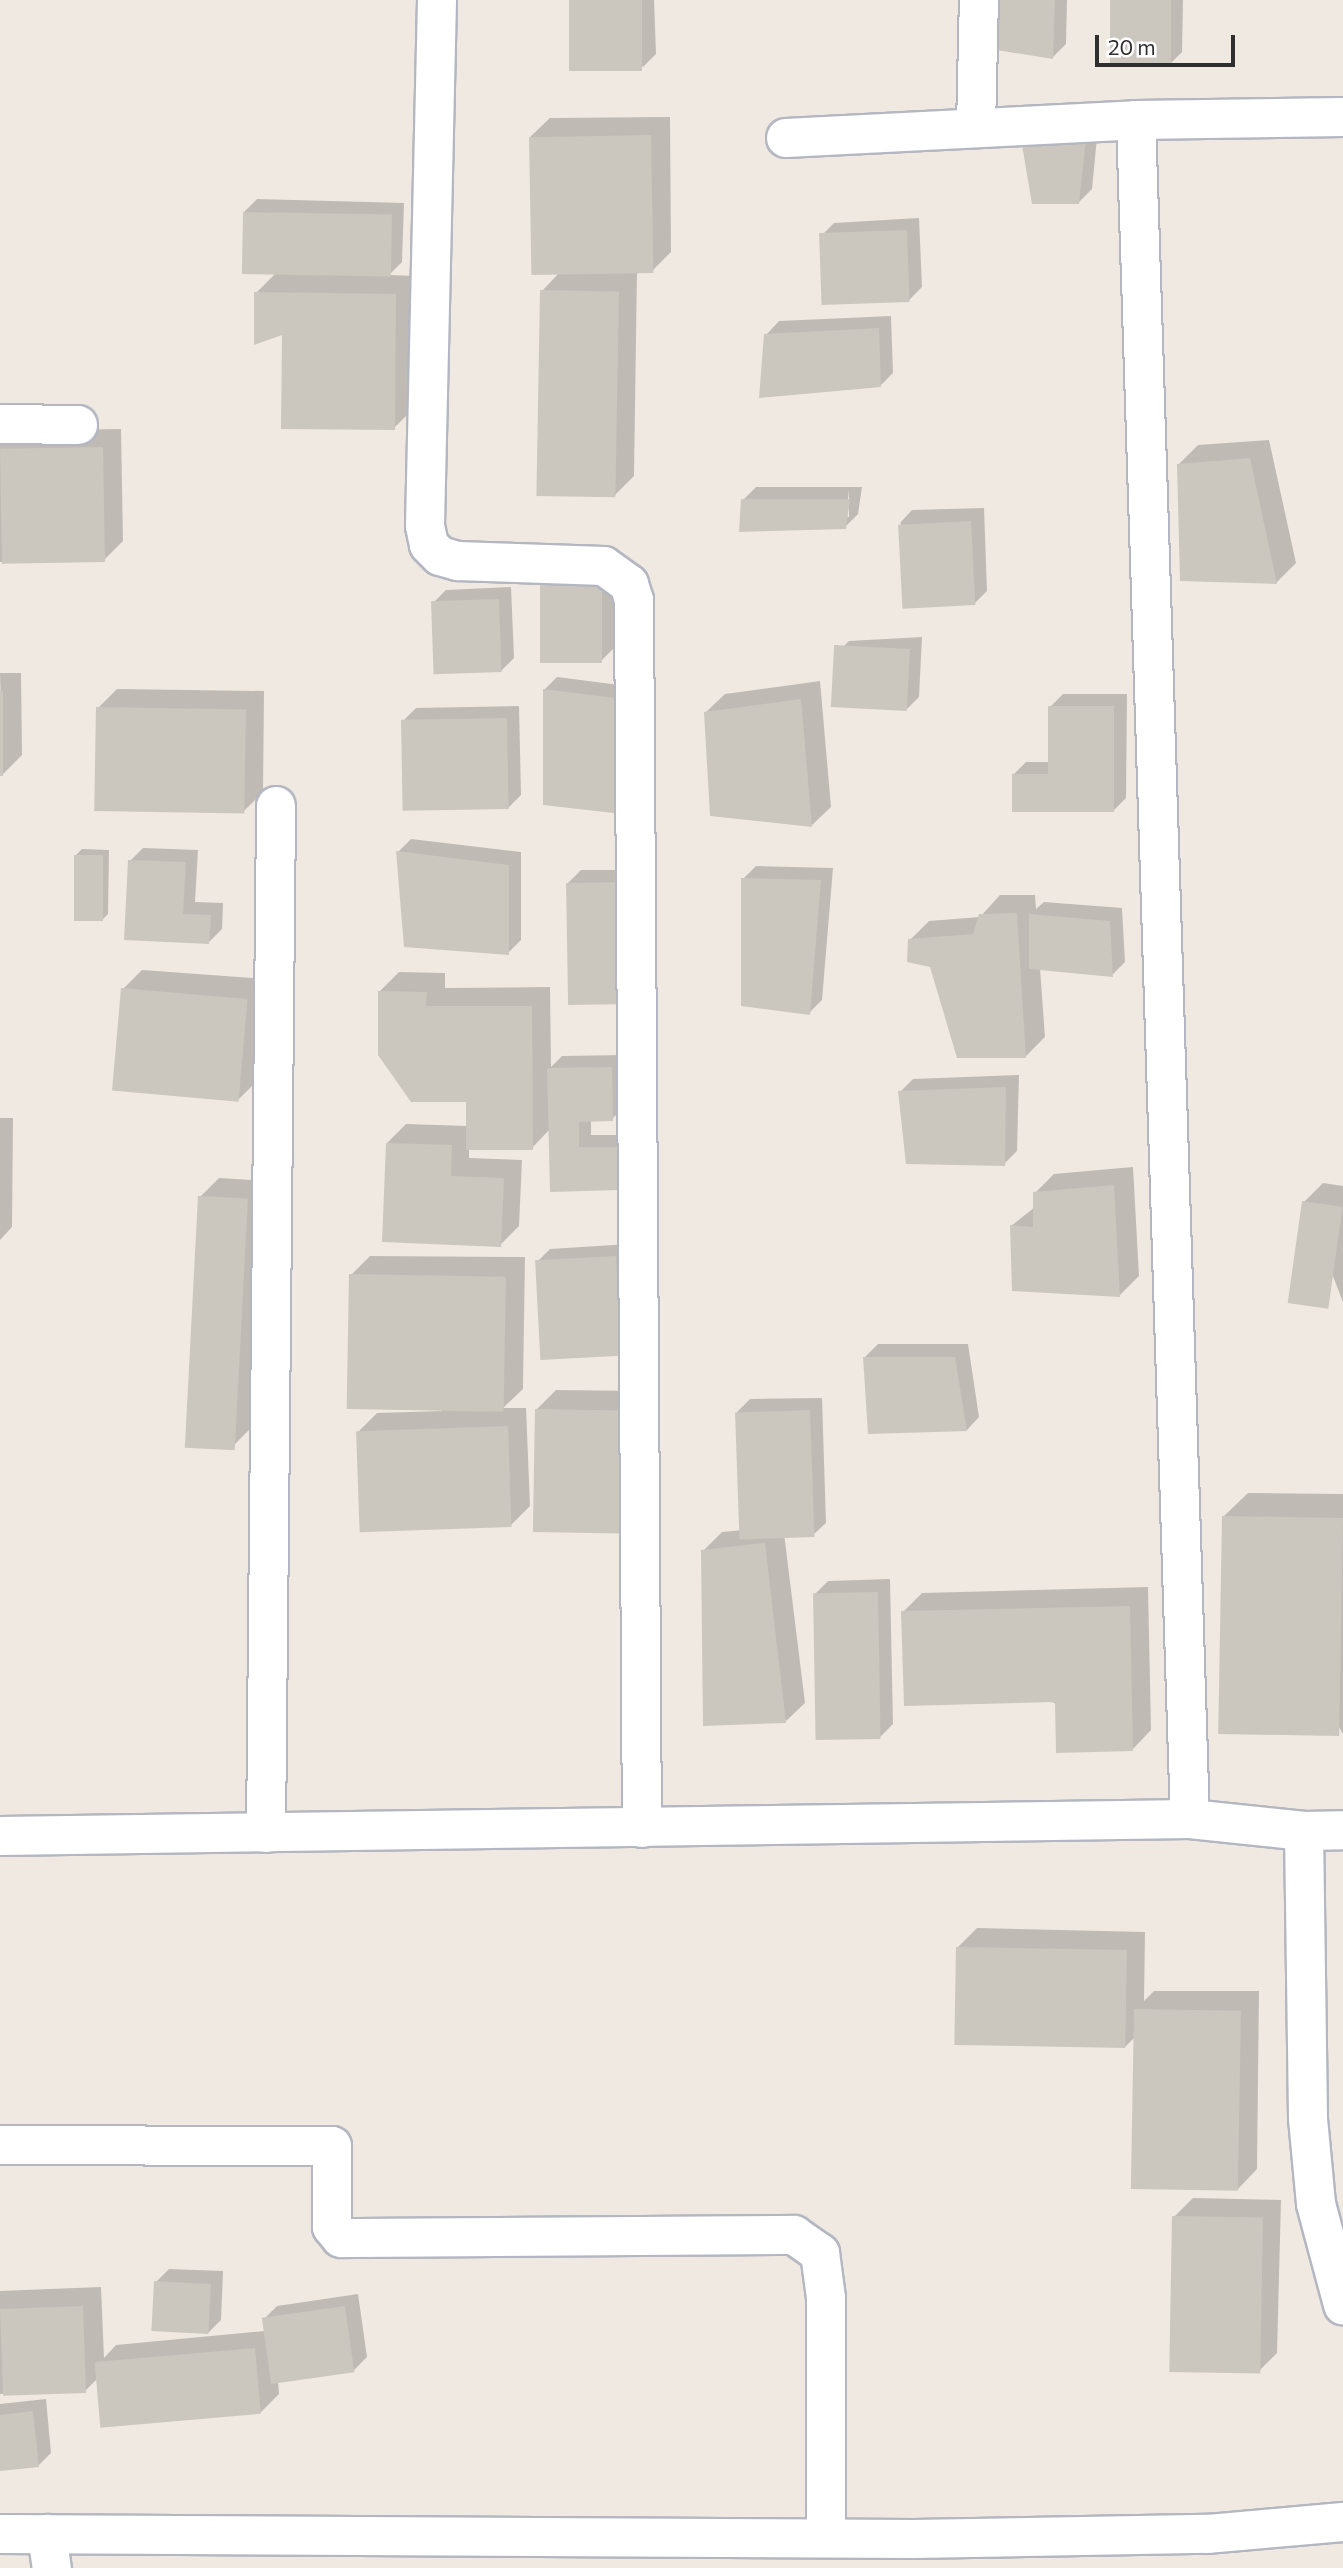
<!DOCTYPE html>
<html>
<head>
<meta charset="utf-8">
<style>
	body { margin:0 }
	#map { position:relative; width:1343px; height:2568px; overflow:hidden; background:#efe9e1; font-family:Commissioner,sans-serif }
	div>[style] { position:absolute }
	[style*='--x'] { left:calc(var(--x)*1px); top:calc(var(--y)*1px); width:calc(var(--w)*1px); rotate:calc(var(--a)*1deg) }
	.shadow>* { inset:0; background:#0003 }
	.building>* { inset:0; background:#cbc7bf; transform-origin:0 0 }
	.roads { filter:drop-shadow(2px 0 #b4b7c1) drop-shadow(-2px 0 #b4b7c1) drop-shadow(0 2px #b4b7c1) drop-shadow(0 -2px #b4b7c1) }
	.minor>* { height:38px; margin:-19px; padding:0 19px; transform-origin:19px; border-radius:19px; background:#fff }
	span { translate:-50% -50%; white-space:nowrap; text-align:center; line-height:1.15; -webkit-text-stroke:5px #fff; paint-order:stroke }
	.scale { position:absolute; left:1095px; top:35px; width:140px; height:32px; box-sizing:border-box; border:4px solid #2e2e2e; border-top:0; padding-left:9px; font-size:21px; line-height:24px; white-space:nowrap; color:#2e2e2e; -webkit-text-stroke:5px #fff; paint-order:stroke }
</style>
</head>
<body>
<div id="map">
	<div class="shadow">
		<div style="clip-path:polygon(570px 0,654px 0,656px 54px,643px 67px)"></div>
		<div style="clip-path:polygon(999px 0,1067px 0,1066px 44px,1053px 57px)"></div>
		<div style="clip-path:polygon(1112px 0,1183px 0,1182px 52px,1169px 65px)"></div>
		<div style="clip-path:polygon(670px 117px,671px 252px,652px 271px,637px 271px,634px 476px,615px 495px,542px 291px,560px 272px,530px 137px,550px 118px)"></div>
		<div style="clip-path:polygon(1098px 127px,1092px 189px,1079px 202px,1034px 202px)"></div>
		<div style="clip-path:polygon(257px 199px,404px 203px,402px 262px,389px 275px,415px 276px,413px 409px,394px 428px,284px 332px,256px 293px,276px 273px,244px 212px)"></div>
		<div style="clip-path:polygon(919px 218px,922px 287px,909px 300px,821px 236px,834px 223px)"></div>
		<div style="clip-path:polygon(891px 316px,893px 373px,880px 386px,766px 335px,779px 321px)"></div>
		<div style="clip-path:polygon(121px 429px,123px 541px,104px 560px,0 562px,0 431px)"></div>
		<div style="clip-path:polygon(1269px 440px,1296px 563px,1277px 582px,1182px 580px,1179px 464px,1198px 445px)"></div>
		<div style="clip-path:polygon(evenodd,756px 487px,862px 487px,858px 514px,845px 527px,743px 500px,756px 487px,849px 490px,849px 517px,846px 517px,849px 490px)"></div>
		<div style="clip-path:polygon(984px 508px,987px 591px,974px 604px,900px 523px,912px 510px)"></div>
		<div style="clip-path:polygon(555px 573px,614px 573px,613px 649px,600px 662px,542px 586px)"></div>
		<div style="clip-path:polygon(511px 587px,514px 658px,501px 671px,433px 603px,446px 590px)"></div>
		<div style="clip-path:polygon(922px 637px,919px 697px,906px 710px,836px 654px,849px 641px)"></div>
		<div style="clip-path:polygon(0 673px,21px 673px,22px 755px,3px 774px)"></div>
		<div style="clip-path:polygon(557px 677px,643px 688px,643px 800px,544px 690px)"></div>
		<div style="clip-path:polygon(820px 681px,831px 807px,812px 825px,705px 713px,725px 694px)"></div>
		<div style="clip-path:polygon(117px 689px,264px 691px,263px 792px,244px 811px,98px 708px)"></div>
		<div style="clip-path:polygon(1063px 694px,1127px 694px,1126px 798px,1113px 811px,1013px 775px,1026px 762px,1050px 762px,1050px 707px)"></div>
		<div style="clip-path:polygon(519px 706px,521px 795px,508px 808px,403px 721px,416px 708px)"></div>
		<div style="clip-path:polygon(411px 839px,521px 852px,521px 940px,508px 953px,398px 852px)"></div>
		<div style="clip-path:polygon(143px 848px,198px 850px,195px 902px,223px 903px,222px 929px,209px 942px,130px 861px)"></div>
		<div style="clip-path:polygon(82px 849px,109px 850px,108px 914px,102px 920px,76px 855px)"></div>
		<div style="clip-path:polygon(756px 866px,833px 868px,822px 1000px,809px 1013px,743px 879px)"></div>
		<div style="clip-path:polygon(581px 870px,642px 870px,644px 989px,568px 883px)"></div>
		<div style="clip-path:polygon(1000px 895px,1035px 895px,1036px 909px,1044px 902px,1122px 908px,1125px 962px,1112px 975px,1040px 968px,1045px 1037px,1026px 1056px,910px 940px,929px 921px,980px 917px)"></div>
		<div style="clip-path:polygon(142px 970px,266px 979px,258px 1080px,239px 1099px,123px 989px)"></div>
		<div style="clip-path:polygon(399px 972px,445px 973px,445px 988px,550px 987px,551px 1067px,562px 1056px,624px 1055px,625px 1106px,612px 1119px,591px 1119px,591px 1135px,631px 1135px,632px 1175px,552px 1190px,550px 1129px,532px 1148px,469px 1149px,469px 1158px,522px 1160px,519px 1226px,500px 1245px,387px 1143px,406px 1124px,468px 1126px,468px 1100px,380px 991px)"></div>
		<div style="clip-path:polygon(1019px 1075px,1017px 1151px,1004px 1164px,900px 1092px,913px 1079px)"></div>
		<div style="clip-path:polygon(0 1118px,13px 1118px,12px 1227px,0 1240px)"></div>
		<div style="clip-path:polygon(1133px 1167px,1139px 1276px,1120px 1295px,1011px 1226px,1035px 1207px,1035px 1193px,1054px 1174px)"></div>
		<div style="clip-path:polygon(219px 1178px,266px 1181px,249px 1430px,230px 1449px,200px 1197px)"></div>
		<div style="clip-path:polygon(1323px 1183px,1343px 1186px,1343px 1302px,1304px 1202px)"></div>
		<div style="clip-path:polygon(629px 1244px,634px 1341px,537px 1262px,550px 1249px)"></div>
		<div style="clip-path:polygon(370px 1256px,525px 1257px,523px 1389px,503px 1408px,526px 1408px,530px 1506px,511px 1525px,358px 1432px,377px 1413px,442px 1411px,351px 1275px)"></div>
		<div style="clip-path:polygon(878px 1344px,968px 1344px,979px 1417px,967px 1430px,865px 1357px)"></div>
		<div style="clip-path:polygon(556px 1390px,640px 1391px,639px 1512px,537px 1409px)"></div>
		<div style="clip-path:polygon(822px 1398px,826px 1523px,813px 1535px,784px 1533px,805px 1703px,786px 1721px,703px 1551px,722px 1532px,744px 1530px,737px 1412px,750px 1399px)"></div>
		<div style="clip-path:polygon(1248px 1493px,1343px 1494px,1343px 1734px,1223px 1517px)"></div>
		<div style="clip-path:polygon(890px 1579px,893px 1724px,880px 1737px,815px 1594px,828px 1581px)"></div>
		<div style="clip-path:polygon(1148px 1587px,1151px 1730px,1132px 1750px,903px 1612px,922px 1593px)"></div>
		<div style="clip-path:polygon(977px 1928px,1145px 1932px,1144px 2001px,1154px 1991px,1259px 1991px,1257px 2169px,1238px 2189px,1135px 2037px,1124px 2048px,958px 1947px)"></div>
		<div style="clip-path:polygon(1193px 2198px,1281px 2200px,1277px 2353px,1258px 2372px,1174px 2217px)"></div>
		<div style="clip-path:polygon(169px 2269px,223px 2271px,221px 2320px,208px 2333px,156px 2282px)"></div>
		<div style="clip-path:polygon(101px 2287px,104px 2358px,116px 2345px,265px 2331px,264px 2319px,277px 2306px,358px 2294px,367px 2357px,354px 2370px,278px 2381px,279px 2394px,260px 2413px,98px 2378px,85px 2391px,0 2394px,0 2291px)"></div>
		<div style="clip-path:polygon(46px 2399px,51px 2453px,38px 2466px,0 2470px,0 2404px)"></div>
	</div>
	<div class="building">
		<div style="left:569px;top:0;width:73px;height:71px"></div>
		<div style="clip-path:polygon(997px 0,1055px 0,1053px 59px,997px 50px)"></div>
		<div style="left:1110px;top:0;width:61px;height:65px"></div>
		<div style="left:651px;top:135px;width:138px;height:122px;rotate:89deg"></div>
		<div style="clip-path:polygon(1086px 139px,1079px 204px,1032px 204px,1022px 145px)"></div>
		<div style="left:243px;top:212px;width:149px;height:62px;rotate:1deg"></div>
		<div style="left:907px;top:230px;width:72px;height:88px;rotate:88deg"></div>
		<div style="left:540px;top:290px;width:79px;height:206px;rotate:1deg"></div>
		<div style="clip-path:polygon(254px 292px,396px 294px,395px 430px,281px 429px,282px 335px,254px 345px)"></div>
		<div style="clip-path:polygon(879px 328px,881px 387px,759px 398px,764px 334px)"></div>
		<div style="left:103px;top:447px;width:115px;height:103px;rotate:89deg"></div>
		<div style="clip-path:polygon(1250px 458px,1277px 584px,1180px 581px,1177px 464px)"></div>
		<div style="clip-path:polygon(741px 499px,850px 499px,846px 529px,739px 532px)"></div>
		<div style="left:971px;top:521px;width:84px;height:73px;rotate:87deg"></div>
		<div style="left:540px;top:585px;width:62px;height:78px"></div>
		<div style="left:499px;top:599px;width:73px;height:68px;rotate:88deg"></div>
		<div style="left:910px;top:649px;width:62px;height:76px;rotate:93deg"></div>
		<div style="clip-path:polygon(543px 689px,631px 700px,631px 815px,543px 805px)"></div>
		<div style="left:0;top:691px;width:3px;height:85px"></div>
		<div style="clip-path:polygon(801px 699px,812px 827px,710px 816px,704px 712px)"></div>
		<div style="clip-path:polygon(1048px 706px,1114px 706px,1114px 812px,1012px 812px,1012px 774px,1048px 774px)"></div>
		<div style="left:96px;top:707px;width:150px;height:104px;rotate:1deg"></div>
		<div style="left:507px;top:718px;width:91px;height:106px;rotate:89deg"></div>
		<div style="clip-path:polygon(396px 851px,509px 865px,509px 955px,404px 947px)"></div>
		<div style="left:74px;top:855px;width:29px;height:66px"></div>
		<div style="clip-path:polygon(128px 860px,186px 862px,183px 914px,211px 915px,209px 944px,124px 940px)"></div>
		<div style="clip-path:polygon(741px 878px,821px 880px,810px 1015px,741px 1006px)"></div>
		<div style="left:630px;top:882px;width:122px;height:64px;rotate:89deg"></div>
		<div style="clip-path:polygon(1017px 913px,1026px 1058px,957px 1058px,930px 967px,907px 962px,908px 939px,973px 934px,979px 914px)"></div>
		<div style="clip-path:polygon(1029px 914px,1110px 921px,1113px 977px,1029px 969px)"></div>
		<div style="left:121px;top:988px;width:127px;height:103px;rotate:5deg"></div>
		<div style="clip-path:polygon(378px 991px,427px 992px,426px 1006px,532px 1006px,533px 1150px,466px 1150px,466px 1102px,411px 1102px,378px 1055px)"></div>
		<div style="clip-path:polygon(612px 1067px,613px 1121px,579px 1122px,579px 1147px,619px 1147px,619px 1190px,550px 1192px,547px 1068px)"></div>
		<div style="clip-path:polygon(1006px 1087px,1005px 1166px,906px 1164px,898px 1091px)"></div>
		<div style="clip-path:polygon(386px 1143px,452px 1145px,451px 1176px,504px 1178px,501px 1247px,382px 1242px)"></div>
		<div style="clip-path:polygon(1114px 1185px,1120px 1297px,1012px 1291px,1010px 1225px,1033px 1227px,1033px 1192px)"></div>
		<div style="left:198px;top:1196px;width:50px;height:252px;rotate:3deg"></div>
		<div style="left:1302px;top:1201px;width:41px;height:103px;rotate:8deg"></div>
		<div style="left:616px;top:1256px;width:100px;height:81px;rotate:87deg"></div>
		<div style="left:349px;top:1274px;width:157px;height:135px;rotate:1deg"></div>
		<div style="clip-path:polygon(863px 1357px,955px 1357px,967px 1431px,868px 1434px)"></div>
		<div style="left:535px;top:1409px;width:87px;height:123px;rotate:1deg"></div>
		<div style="left:810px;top:1410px;width:127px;height:75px;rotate:88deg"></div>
		<div style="left:508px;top:1426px;width:101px;height:152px;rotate:88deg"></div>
		<div style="left:1222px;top:1516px;width:121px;height:218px;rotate:1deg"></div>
		<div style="clip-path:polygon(765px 1543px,786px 1723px,703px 1726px,701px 1550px)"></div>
		<div style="left:878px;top:1592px;width:147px;height:65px;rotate:89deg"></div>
		<div style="clip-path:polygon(1130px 1606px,1133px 1751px,1056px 1753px,1055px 1702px,904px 1706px,901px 1611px)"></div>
		<div style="left:956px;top:1947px;width:171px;height:98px;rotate:1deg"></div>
		<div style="left:1134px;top:2009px;width:107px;height:180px;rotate:1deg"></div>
		<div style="left:1172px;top:2216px;width:91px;height:156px;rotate:1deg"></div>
		<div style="left:154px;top:2281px;width:57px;height:50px;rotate:3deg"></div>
		<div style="left:83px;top:2306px;width:87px;height:83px;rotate:88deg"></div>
		<div style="left:345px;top:2306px;width:67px;height:84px;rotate:82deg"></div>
		<div style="left:255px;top:2348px;width:66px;height:161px;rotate:85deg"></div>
		<div style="clip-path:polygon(33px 2411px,39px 2467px,0 2471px,0 2415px)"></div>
	</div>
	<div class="roads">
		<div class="minor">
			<div style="--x:437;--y:0;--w:526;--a:91.31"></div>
			<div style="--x:425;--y:526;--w:19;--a:78"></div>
			<div style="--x:429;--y:545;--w:16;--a:45"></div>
			<div style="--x:440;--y:556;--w:19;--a:16"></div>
			<div style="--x:458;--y:561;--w:146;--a:2"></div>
			<div style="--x:604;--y:566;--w:31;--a:36"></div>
			<div style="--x:629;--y:584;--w:17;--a:73"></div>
			<div style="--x:634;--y:600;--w:1228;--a:89.63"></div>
			<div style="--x:1136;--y:120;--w:1700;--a:88.18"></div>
			<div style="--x:976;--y:128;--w:128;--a:-88.7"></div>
			<div style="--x:786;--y:138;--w:350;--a:-2.9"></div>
			<div style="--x:1136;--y:120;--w:207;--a:-0.8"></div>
			<div style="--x:0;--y:424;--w:78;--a:0.7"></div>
			<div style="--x:1304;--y:1831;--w:288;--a:89.2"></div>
			<div style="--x:1308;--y:2119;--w:85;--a:84.6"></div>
			<div style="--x:1316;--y:2204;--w:105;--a:75"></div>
			<div style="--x:266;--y:1833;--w:1027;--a:-89.44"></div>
			<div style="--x:0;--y:1836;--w:1190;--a:-0.82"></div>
			<div style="--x:1190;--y:1819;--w:115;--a:6"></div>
			<div style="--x:1304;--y:1831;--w:39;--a:-1"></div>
			<div style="--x:0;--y:2145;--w:332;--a:0.2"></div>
			<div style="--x:332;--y:2146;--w:81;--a:90"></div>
			<div style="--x:332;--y:2227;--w:14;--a:51"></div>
			<div style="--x:341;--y:2238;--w:453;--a:-0.4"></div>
			<div style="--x:794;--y:2235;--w:32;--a:35"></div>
			<div style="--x:820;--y:2253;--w:45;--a:82.4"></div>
			<div style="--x:826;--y:2298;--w:240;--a:90"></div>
			<div style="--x:0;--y:2534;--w:913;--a:0.31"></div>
			<div style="--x:913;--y:2539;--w:295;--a:-1"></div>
			<div style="--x:1208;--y:2534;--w:136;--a:-5.1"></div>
			<div style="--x:47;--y:2534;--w:34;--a:82"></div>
		</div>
	</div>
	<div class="scale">20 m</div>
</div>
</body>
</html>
